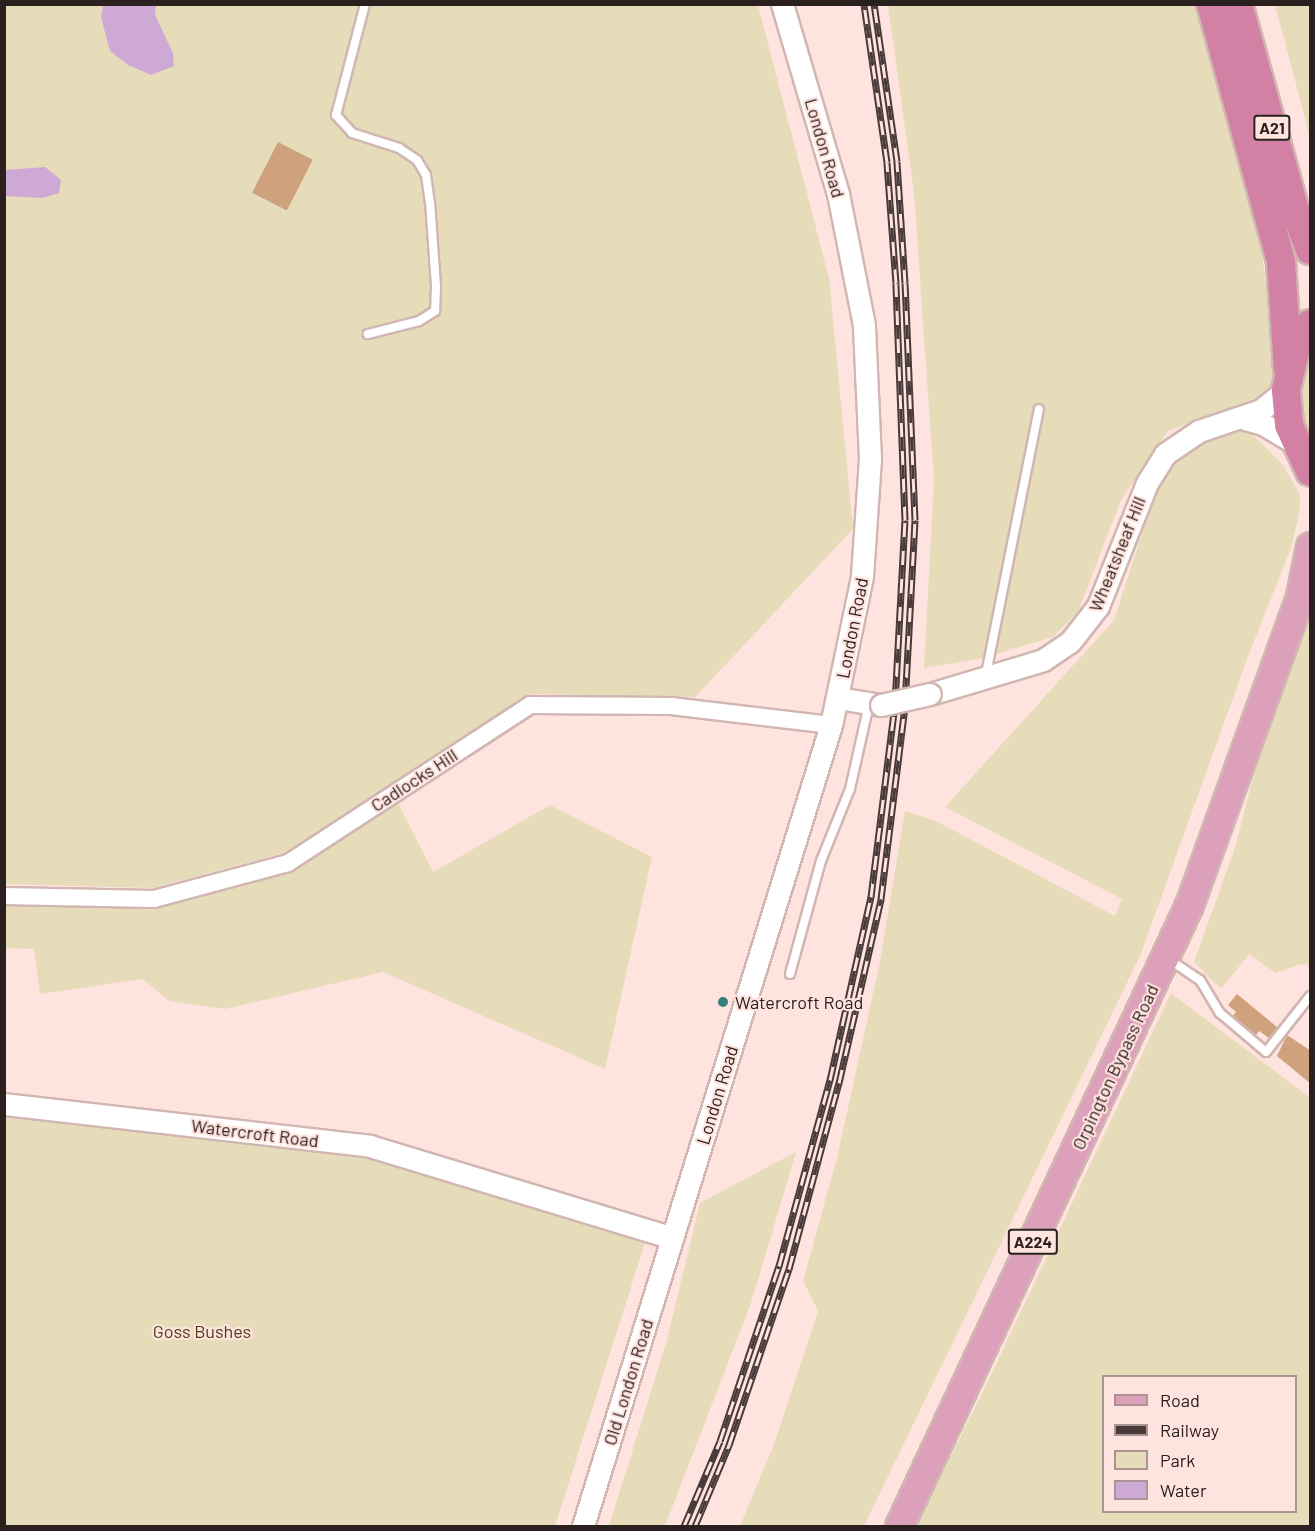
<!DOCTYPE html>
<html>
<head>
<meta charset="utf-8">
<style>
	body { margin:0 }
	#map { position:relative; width:1315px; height:1531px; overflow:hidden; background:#ffe3df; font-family:Barlow,sans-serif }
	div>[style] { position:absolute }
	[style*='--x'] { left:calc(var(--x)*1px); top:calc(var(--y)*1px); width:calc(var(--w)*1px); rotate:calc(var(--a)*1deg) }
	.green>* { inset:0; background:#e6dcb9 }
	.water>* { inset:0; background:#cfa9d5 }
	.building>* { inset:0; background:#cfa17c; transform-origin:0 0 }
	.roads { filter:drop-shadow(2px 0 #d1b6b2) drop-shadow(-2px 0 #d1b6b2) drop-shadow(0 2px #d1b6b2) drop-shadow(0 -2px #d1b6b2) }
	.service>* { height:8px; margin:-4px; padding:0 4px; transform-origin:4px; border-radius:4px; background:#fff }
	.minor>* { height:16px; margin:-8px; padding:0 8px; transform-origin:8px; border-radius:8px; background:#fff }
	.tertiary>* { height:21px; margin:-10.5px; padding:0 10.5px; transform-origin:10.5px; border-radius:10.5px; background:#fff }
	.primary>* { height:27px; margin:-13.5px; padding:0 13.5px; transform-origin:13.5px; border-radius:13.5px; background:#dda0bb }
	.trunk>* { height:28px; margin:-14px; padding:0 14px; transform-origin:14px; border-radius:14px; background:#d280a4 }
	.rail>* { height:7px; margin-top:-3.5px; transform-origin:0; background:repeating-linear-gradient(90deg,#ffe3df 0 14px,#483b39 0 28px); box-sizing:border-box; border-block:2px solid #483b39 }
	.bridges { filter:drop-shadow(2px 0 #d1b6b2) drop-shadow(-2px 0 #d1b6b2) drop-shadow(0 2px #d1b6b2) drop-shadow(0 -2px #d1b6b2) }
	.tertiary-bridge>* { height:21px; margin:-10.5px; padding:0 10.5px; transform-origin:10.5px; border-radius:10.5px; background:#fff }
	.dots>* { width:16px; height:16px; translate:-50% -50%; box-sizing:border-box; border:3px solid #ffe3df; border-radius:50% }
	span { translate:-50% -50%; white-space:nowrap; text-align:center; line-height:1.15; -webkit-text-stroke:4.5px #ffe3df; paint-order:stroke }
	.shield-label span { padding:2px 4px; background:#ffe3df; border:2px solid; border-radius:4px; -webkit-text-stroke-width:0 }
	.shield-label { font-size:16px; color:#2a201e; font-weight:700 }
	.street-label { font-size:18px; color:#2a201e }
	.poi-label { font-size:18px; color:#2a201e }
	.left { translate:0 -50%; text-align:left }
	.park-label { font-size:18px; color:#4b3f13 }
	.frame { position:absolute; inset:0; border:6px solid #2a201e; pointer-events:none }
	.legend { position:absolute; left:1102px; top:1375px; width:195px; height:138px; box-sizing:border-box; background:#ffe3df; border:2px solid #aa9592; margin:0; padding:8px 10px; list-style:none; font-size:18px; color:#2a201e }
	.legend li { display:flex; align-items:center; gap:12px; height:30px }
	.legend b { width:30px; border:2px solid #aa9592 }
</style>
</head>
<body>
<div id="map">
	<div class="green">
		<div style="clip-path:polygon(5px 5px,758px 5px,829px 278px,853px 529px,695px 697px,530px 694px,283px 853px,152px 888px,5px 884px)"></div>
		<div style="clip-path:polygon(888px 5px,1195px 5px,1254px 206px,1277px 352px,1272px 392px,1168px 431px,1121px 500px,1078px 612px,1053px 637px,979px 659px,924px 668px,934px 480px,914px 193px)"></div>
		<div style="clip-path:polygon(1275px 5px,1310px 5px,1310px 137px)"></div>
		<div style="clip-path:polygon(1310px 352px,1310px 442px,1304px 424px,1301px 391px)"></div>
		<div style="clip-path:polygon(1243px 425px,1283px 465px,1300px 495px,1299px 514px,1291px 548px,1247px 659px,1140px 956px,864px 1526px,740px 1526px,775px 1442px,818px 1311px,803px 1281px,837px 1158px,880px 962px,905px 811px,936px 821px,1115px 916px,1122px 899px,945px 807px,1114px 620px,1158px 484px,1183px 450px,1209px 435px)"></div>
		<div style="clip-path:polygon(1310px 604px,1310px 965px,1300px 964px,1276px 973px,1249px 954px,1221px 989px,1194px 962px,1235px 848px,1271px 708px)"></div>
		<div style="clip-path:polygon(398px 803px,433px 872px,550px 805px,652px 857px,605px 1069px,383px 972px,225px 1009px,169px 1001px,143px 979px,40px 994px,34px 949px,5px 948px,5px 904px,142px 909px,293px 872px)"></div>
		<div style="clip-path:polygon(evenodd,1171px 993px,1310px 1098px,1310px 1526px,915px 1526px,983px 1392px,1171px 993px,1104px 1376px,1296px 1376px,1296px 1512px,1104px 1512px,1104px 1376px)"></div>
		<div style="clip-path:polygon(4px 1113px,206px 1133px,368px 1158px,645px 1243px,555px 1526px,5px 1526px)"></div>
		<div style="clip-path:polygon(796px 1152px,751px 1303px,665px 1526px,609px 1526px,667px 1340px,700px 1203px)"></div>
	</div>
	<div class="water">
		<div style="clip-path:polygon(103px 5px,156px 5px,155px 15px,173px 53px,174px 66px,151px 75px,128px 65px,110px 51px,101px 17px)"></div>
		<div style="clip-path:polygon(45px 167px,61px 180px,59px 193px,43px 198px,5px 196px,5px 170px)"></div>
	</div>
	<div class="building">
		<div style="left:278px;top:142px;width:39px;height:57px;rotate:27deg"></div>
		<div style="clip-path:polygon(1237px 994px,1277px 1027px,1269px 1038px,1259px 1031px,1256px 1035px,1233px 1016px,1236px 1012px,1228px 1005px)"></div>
		<div style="clip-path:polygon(1287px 1035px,1311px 1051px,1311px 1084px,1277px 1056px)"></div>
	</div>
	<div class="roads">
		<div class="service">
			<div style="--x:365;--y:4;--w:115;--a:104.6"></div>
			<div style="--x:336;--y:115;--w:24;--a:48"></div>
			<div style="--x:352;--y:133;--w:49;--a:17.7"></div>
			<div style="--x:399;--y:148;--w:22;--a:34"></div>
			<div style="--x:417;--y:160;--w:17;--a:59"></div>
			<div style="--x:426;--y:175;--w:27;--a:82"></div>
			<div style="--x:430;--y:202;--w:84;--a:85.9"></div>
			<div style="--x:436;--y:286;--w:25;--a:92"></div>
			<div style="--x:435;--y:311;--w:19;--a:148"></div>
			<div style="--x:419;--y:321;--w:53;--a:165.7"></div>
			<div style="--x:986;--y:674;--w:270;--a:-78.7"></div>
			<div style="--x:1167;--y:958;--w:40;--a:34"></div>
			<div style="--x:1200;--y:980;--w:39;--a:59"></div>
			<div style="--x:1220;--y:1013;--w:60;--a:40.3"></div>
			<div style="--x:1266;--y:1052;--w:71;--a:-51.8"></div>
			<div style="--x:790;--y:974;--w:117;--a:-74.7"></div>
			<div style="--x:821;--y:861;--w:78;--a:-68.1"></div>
			<div style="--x:850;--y:789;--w:87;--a:-77.4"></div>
		</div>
		<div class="minor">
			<div style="--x:4;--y:896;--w:150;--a:1.1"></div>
			<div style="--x:154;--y:899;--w:139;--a:-15"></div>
			<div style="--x:288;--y:863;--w:289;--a:-33.1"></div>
			<div style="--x:530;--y:705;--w:141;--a:0.4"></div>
			<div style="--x:671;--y:706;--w:161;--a:6.8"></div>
		</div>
		<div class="tertiary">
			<div style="--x:1245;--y:419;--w:19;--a:16"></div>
			<div style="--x:1263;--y:424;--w:37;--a:31"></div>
			<div style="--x:930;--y:694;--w:118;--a:-16.7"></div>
			<div style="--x:1043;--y:660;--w:32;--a:-34"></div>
			<div style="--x:1070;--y:642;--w:46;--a:-52.1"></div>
			<div style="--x:1098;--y:606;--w:132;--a:-68.3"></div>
			<div style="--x:1147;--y:483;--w:34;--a:-58"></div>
			<div style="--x:1165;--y:454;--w:41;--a:-34.1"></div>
			<div style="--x:1199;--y:431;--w:65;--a:-18.7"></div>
			<div style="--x:1261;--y:410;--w:32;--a:-39"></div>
			<div style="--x:838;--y:698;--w:44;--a:9.2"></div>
			<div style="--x:4;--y:1104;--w:368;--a:6.5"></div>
			<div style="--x:370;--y:1146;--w:316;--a:16.9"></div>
			<div style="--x:583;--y:1526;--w:839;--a:-72.8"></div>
			<div style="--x:831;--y:725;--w:152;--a:-78.2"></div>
			<div style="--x:862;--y:576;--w:117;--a:-86.1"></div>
			<div style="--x:870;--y:459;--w:134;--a:-92.6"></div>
			<div style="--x:864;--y:325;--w:134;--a:-101.2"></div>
			<div style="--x:838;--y:194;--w:198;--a:-106.4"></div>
		</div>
		<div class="primary">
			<div style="--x:899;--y:1526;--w:685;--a:-64.97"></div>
			<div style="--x:1189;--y:905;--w:328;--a:-70.2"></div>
			<div style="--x:1300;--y:596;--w:51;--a:-78.7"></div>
		</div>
		<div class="trunk">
			<div style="--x:1211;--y:4;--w:267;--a:74.8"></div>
			<div style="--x:1281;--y:262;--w:107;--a:86.3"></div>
			<div style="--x:1238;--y:4;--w:212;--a:74.6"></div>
			<div style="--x:1294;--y:208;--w:45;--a:69.1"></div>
			<div style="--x:1310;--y:324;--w:31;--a:119"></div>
			<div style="--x:1295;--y:351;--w:40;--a:103"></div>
			<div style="--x:1286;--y:390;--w:35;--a:85"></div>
			<div style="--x:1289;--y:425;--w:51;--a:65.5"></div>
		</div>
	</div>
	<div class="rail">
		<div style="--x:684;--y:1526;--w:92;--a:-67"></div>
		<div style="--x:720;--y:1441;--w:185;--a:-71.4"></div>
		<div style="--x:779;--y:1266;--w:193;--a:-74.7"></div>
		<div style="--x:830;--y:1080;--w:188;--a:-77.4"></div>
		<div style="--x:871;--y:897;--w:194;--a:-82.9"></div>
		<div style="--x:895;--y:704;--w:184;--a:-86.9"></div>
		<div style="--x:905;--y:520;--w:237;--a:-92.2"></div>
		<div style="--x:896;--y:283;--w:121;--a:-94.3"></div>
		<div style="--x:887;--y:162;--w:160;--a:-98.3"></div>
		<div style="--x:695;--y:1526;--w:88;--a:-67.2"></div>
		<div style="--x:729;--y:1445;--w:186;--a:-71.2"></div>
		<div style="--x:789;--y:1269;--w:193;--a:-75"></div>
		<div style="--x:839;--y:1083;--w:189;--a:-77.1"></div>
		<div style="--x:881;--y:899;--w:195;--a:-82.9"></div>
		<div style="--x:905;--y:705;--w:185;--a:-86.9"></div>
		<div style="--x:915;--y:520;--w:237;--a:-92.4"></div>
		<div style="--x:905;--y:283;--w:122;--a:-93.8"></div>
		<div style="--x:897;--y:161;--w:159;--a:-98.3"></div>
	</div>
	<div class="bridges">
		<div class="tertiary-bridge">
			<div style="--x:881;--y:705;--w:50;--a:-12.7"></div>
		</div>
	</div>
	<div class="dots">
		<div style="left:723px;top:1002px;background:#377f7e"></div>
	</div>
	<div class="shield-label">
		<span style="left:1272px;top:128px">A21</span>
		<span style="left:1033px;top:1242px">A224</span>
	</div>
	<div class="street-label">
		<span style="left:825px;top:148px;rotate:74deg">London Road</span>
		<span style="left:1117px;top:554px;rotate:-68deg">Wheatsheaf Hill</span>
		<span style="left:852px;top:628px;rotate:-79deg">London Road</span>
		<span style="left:414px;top:780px;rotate:-33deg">Cadlocks Hill</span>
		<span style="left:1115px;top:1067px;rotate:-65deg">Orpington Bypass Road</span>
		<span style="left:717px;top:1095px;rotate:-73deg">London Road</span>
		<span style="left:255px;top:1133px;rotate:7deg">Watercroft Road</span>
		<span style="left:628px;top:1382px;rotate:-73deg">Old London Road</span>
	</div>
	<div class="poi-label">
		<span class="left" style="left:735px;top:1002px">Watercroft Road</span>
	</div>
	<div class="park-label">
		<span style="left:202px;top:1331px">Goss Bushes</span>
	</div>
	<div class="frame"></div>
	<ul class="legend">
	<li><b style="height:8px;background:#dda0bb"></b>Road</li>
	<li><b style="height:8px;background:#483b39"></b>Railway</li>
	<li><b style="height:16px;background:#e6dcb9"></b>Park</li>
	<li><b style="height:16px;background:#cfa9d5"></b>Water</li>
	</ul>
</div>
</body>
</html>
